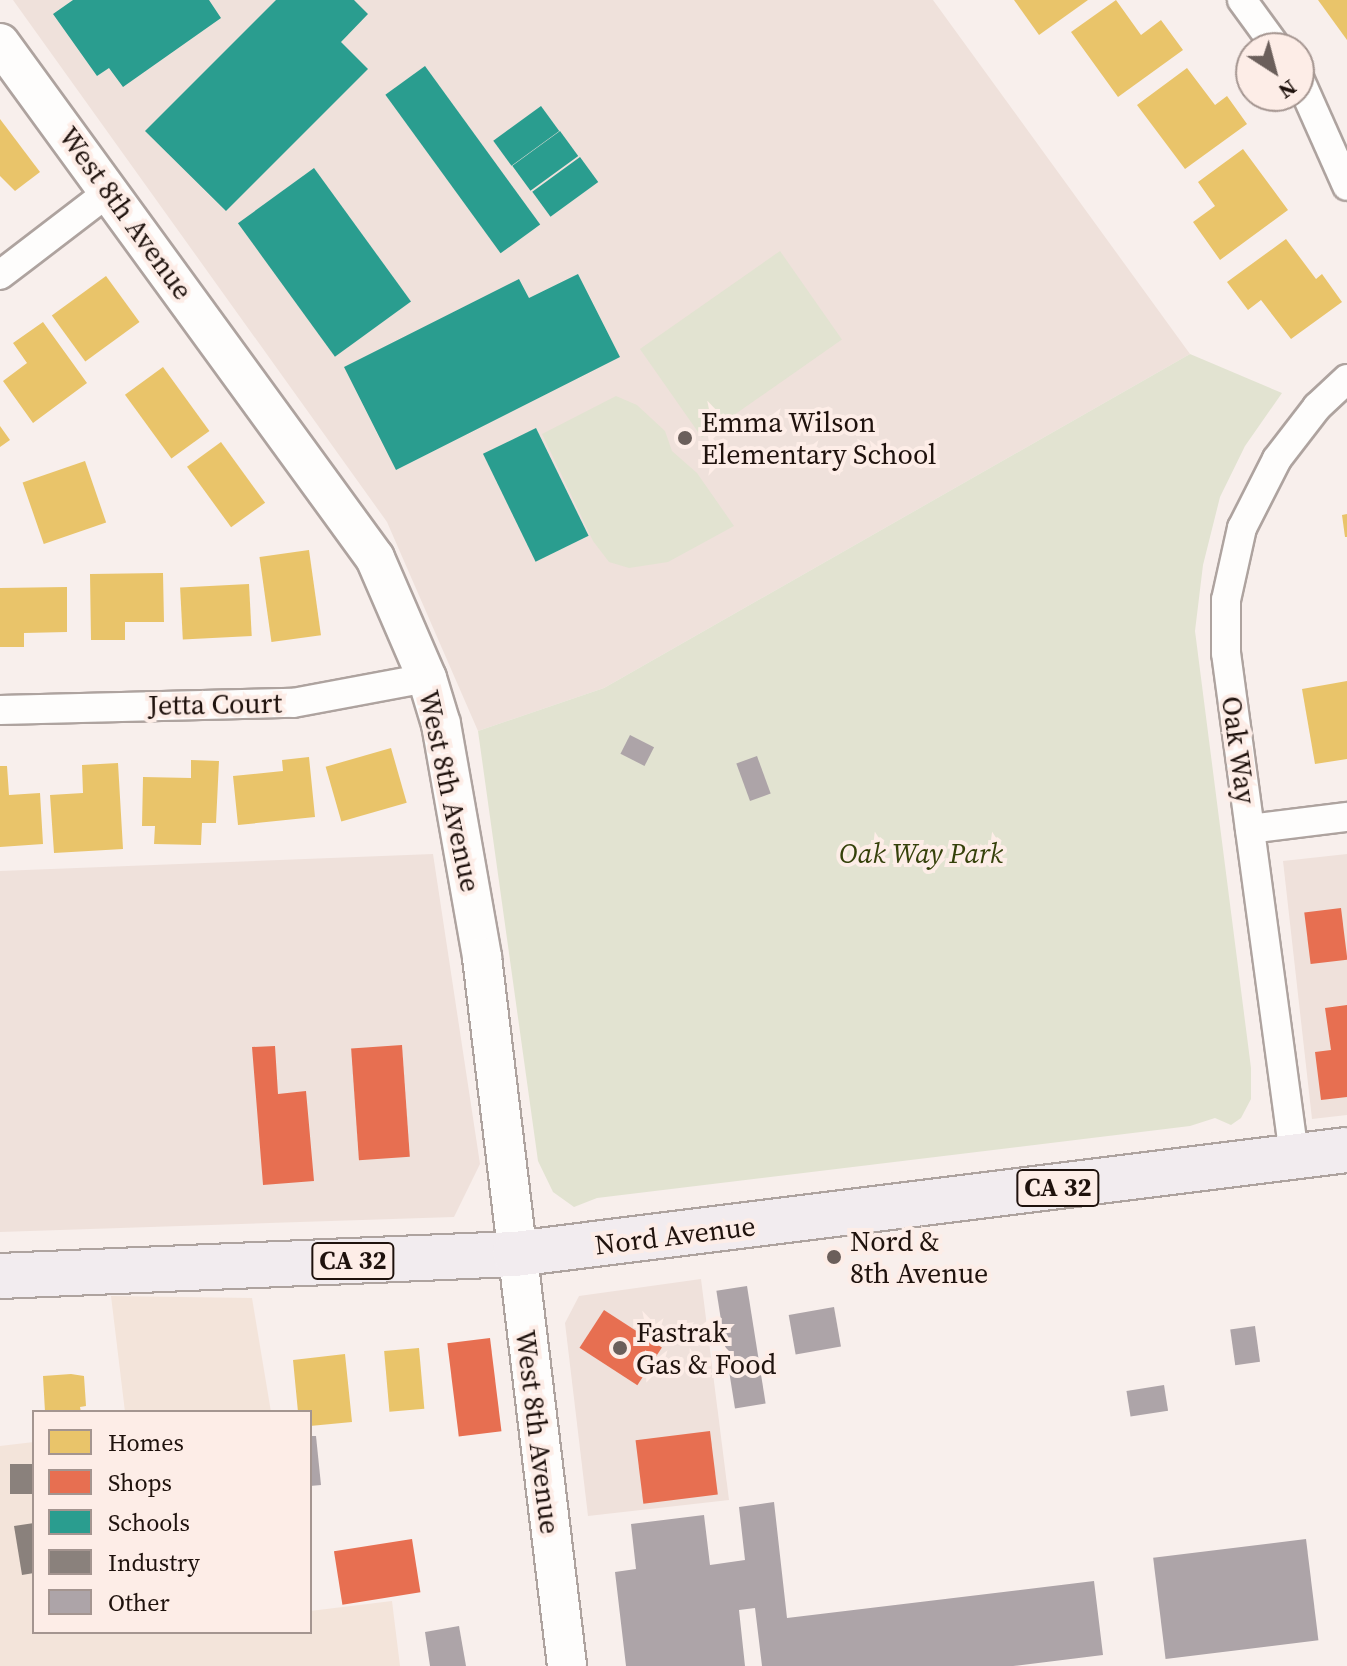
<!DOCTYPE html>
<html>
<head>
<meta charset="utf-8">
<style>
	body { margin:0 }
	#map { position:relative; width:1347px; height:1666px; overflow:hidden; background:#f8efec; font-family:"Source Serif 4",serif }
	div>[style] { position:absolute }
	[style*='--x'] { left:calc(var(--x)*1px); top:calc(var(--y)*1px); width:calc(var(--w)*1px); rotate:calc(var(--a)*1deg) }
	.built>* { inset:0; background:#efe1db }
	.industrial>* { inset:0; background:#f3e4da }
	.green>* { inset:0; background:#e2e3d1; transform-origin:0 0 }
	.homes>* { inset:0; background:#e9c46a; transform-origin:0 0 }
	.shops>* { inset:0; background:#e76f51; transform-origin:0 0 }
	.schools>* { inset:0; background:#2a9d8f; transform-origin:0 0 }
	.industry>* { inset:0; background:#8a817c; transform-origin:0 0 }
	.building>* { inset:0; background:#ada4a8; transform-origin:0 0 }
	.roads { filter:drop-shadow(2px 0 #aea39f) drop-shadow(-2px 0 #aea39f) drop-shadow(0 2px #aea39f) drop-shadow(0 -2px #aea39f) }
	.street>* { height:28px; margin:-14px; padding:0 14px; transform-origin:14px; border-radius:14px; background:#fefdfc }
	.secondary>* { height:38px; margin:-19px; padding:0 19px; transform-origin:19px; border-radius:19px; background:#fefdfc }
	.primary>* { height:44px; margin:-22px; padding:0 22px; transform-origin:22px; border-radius:22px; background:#f2ecef }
	.dots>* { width:22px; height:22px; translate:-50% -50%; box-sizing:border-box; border:4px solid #fdede7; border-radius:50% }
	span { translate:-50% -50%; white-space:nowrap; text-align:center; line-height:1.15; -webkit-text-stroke:8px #fdede7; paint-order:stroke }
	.shield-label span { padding:2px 6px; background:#fdede7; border:2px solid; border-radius:6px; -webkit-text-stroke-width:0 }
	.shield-label { font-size:26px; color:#1f120d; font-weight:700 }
	.street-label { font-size:28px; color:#1f120d }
	.poi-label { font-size:28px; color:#1f120d }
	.left { translate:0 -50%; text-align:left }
	.park-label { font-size:28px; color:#35410a; font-style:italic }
	.legend { position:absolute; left:32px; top:1410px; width:280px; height:224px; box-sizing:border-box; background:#fdede7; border:2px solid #a49590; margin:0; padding:10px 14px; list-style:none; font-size:24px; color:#1f120d }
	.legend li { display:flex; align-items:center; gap:16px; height:40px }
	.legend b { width:40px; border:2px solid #a49590 }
	.north { position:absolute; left:1235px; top:32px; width:80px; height:80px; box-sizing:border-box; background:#fdede7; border:2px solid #a49590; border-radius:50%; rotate:144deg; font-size:22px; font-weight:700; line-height:32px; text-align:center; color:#1f120d }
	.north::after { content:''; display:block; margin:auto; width:28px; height:36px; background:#6b5f5b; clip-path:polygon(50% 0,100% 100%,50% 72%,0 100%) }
</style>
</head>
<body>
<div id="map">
	<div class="built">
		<div style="clip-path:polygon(13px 0,933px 0,1190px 354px,604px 688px,478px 731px,387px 522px)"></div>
		<div style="clip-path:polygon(433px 854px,480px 1164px,454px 1217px,0 1232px,0 871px)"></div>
		<div style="clip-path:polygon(1347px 854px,1347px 1115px,1312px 1119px,1283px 861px)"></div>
		<div style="clip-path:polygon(701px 1279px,729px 1500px,588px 1516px,565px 1323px,579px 1296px)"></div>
	</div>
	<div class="industrial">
		<div style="clip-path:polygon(111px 1296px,252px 1298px,271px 1412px,125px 1412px)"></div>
		<div style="clip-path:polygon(34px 1442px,34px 1632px,310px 1632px,310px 1611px,392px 1601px,400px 1666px,0 1666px,0 1446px)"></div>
	</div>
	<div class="green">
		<div style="left:780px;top:251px;width:108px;height:171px;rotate:55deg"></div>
		<div style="clip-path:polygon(1190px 354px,1282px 393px,1245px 446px,1220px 497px,1203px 565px,1195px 631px,1251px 1068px,1251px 1099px,1241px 1118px,1231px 1125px,1215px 1118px,1190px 1126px,597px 1198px,574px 1207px,553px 1192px,538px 1161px,478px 731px,604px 688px)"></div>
		<div style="clip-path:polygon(616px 396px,637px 405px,665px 431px,672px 451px,697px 473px,734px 526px,668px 562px,629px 568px,609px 562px,593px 541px,542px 434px)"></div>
	</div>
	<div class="homes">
		<div style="clip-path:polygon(1014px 0,1088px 0,1039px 35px)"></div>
		<div style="clip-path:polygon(1116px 0,1141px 35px,1161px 20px,1183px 50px,1118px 97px,1071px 32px)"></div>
		<div style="clip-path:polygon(1318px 0,1347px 0,1347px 40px)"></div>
		<div style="clip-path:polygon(1187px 68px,1215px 105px,1227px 96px,1247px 124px,1185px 169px,1137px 105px)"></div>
		<div style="clip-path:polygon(0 119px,40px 172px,15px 191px,0 176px)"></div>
		<div style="clip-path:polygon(1243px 149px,1288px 210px,1220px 260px,1193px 222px,1215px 206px,1198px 182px)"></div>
		<div style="clip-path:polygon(1286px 239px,1316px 279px,1322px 274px,1342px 302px,1291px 339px,1261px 300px,1248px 310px,1227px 282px)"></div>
		<div style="left:106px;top:276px;width:57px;height:67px;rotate:54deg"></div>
		<div style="clip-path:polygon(43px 322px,87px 383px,33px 423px,3px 381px,27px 363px,13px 343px)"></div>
		<div style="left:163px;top:367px;width:79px;height:47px;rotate:54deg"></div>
		<div style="clip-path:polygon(0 426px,10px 440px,0 447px)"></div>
		<div style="left:221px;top:442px;width:75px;height:42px;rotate:54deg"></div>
		<div style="left:85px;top:461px;width:65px;height:66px;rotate:71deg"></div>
		<div style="clip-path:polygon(1347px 514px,1347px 537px,1345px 537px,1342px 515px)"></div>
		<div style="left:309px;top:550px;width:86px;height:50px;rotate:82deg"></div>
		<div style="clip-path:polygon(163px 573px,164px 622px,125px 622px,125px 640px,91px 640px,90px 574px)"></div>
		<div style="left:249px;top:584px;width:52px;height:69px;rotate:87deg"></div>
		<div style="clip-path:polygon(67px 587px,67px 632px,24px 633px,24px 647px,0 647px,0 588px)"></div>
		<div style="clip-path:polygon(1347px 681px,1347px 759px,1315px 764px,1302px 689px)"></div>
		<div style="left:391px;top:748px;width:57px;height:68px;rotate:74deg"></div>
		<div style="clip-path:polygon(309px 757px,315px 817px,238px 825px,233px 776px,283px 771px,282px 760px)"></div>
		<div style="clip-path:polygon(191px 760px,219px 761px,216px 823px,202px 823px,201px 845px,154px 844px,155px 826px,142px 826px,143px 777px,191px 778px)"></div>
		<div style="clip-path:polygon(118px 763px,123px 849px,54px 853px,50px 795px,83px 793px,82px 765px)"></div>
		<div style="clip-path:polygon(0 766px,7px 766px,9px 795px,40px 793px,43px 844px,0 847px)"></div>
		<div style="left:419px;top:1348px;width:61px;height:35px;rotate:85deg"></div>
		<div style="clip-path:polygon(345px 1354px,352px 1422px,310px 1426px,310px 1412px,298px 1412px,293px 1360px)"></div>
		<div style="clip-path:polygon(71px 1374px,84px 1376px,86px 1406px,80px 1407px,81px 1412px,45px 1412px,43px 1376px)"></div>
	</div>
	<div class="shops">
		<div style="left:1341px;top:908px;width:52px;height:37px;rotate:83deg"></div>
		<div style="clip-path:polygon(1347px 1005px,1347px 1097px,1321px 1100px,1315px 1052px,1331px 1050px,1325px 1008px)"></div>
		<div style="left:402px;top:1045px;width:112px;height:51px;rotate:86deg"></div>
		<div style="clip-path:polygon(275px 1046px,278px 1094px,306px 1091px,314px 1181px,263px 1185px,252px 1047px)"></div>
		<div style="left:604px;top:1310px;width:69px;height:45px;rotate:33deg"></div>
		<div style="left:490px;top:1338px;width:94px;height:43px;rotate:83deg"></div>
		<div style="left:710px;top:1431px;width:64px;height:75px;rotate:83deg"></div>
		<div style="left:412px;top:1539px;width:54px;height:79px;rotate:81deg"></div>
	</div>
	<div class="schools">
		<div style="clip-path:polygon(73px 0,209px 0,221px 18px,123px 87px,109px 68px,97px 76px,53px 14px)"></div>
		<div style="clip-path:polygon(276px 0,354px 0,368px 14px,341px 42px,368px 69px,226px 211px,145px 131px)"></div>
		<div style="left:425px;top:66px;width:196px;height:49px;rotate:54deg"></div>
		<div style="left:541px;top:106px;width:31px;height:59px;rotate:54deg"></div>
		<div style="left:560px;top:131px;width:31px;height:59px;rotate:54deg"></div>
		<div style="left:580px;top:157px;width:31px;height:59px;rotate:54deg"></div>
		<div style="left:314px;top:168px;width:165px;height:94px;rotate:54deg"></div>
		<div style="clip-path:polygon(578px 274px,620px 357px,396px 470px,344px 367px,519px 279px,529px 298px)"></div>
		<div style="left:536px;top:428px;width:120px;height:59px;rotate:64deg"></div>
	</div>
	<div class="industry">
		<div style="left:34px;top:1464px;width:30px;height:24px;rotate:90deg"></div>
		<div style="clip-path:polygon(34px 1523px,34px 1573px,22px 1575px,14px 1526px)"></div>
	</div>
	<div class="building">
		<div style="left:630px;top:735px;width:27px;height:21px;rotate:27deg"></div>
		<div style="left:757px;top:756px;width:40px;height:22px;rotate:70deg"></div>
		<div style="left:747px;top:1286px;width:119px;height:31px;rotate:81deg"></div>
		<div style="left:834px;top:1307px;width:40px;height:46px;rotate:80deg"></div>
		<div style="left:1255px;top:1326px;width:36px;height:25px;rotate:82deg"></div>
		<div style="left:1164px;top:1385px;width:26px;height:38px;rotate:81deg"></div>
		<div style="clip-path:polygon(310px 1436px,316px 1436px,321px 1485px,310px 1486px)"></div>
		<div style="clip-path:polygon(774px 1502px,787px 1618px,1094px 1581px,1103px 1655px,1013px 1666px,762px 1666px,755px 1608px,739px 1610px,745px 1666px,626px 1666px,615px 1572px,636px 1569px,631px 1524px,704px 1515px,710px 1565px,745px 1560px,739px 1507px)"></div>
		<div style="left:1306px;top:1539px;width:102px;height:154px;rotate:83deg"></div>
		<div style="clip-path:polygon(459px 1626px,466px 1666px,430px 1666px,425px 1632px)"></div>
	</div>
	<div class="roads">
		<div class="street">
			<div style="--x:1242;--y:0;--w:59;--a:53.9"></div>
			<div style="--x:1299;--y:78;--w:118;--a:66"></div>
			<div style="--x:0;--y:275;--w:140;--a:-37.4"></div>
			<div style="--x:0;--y:710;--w:293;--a:-1.4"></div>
			<div style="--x:293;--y:703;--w:136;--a:-10.6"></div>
			<div style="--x:1250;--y:829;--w:98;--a:-7.1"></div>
			<div style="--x:1294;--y:1155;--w:507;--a:-97.71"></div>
			<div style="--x:1226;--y:653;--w:53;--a:-90"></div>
			<div style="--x:1226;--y:600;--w:74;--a:-77.5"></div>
			<div style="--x:1242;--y:528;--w:77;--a:-63.1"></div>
			<div style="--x:1277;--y:459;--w:66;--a:-52.4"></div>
			<div style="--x:1317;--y:407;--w:41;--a:-43"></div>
		</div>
		<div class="secondary">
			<div style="--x:0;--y:43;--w:637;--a:53.94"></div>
			<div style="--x:375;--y:558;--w:131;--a:66.6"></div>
			<div style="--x:427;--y:678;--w:48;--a:73.1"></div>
			<div style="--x:441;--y:724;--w:237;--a:80"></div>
			<div style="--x:482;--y:957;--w:714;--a:83.16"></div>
		</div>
		<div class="primary">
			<div style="--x:0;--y:1276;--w:515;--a:-2.45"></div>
			<div style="--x:515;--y:1254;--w:838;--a:-7.13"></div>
		</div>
	</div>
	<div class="dots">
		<div style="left:685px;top:438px;background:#6b5f5b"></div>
		<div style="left:834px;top:1257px;background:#6b5f5b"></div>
		<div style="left:620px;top:1348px;background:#6b5f5b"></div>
	</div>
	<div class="shield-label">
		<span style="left:1058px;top:1188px">CA 32</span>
		<span style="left:353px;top:1261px">CA 32</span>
	</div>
	<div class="street-label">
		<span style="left:126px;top:213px;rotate:54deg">West 8th Avenue</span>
		<span style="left:215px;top:704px;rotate:-1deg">Jetta Court</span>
		<span style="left:1239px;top:750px;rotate:82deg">Oak Way</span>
		<span style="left:450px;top:791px;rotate:78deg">West 8th Avenue</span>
		<span style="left:675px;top:1235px;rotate:-7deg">Nord Avenue</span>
		<span style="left:538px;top:1432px;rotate:83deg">West 8th Avenue</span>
	</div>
	<div class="poi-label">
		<span class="left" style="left:701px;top:438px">Emma Wilson<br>Elementary School</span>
		<span class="left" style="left:850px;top:1257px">Nord &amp;<br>8th Avenue</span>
		<span class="left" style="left:636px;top:1348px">Fastrak<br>Gas &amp; Food</span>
	</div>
	<div class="park-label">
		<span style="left:921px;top:853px">Oak Way Park</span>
	</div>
	<ul class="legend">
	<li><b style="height:22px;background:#e9c46a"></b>Homes</li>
	<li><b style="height:22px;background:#e76f51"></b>Shops</li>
	<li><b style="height:22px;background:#2a9d8f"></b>Schools</li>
	<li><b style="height:22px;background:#8a817c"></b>Industry</li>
	<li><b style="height:22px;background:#ada4a8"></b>Other</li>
	</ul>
	<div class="north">N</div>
</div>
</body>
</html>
